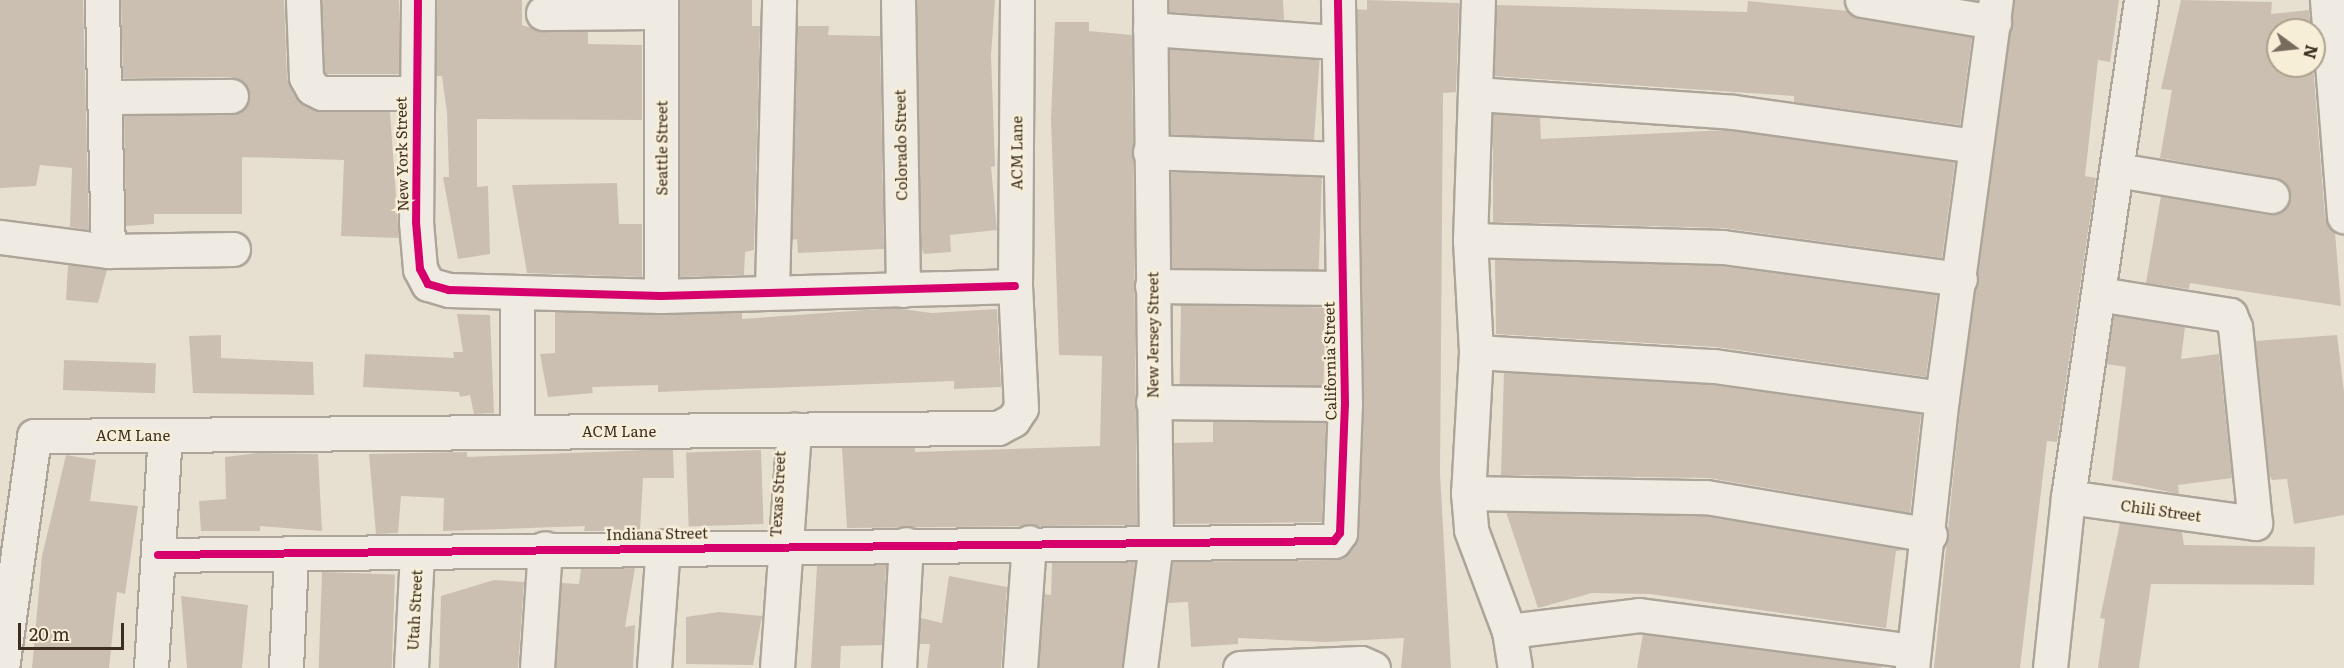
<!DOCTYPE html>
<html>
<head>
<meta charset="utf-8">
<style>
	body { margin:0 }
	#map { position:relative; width:2344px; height:668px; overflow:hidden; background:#e7e0d1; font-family:Literata,serif }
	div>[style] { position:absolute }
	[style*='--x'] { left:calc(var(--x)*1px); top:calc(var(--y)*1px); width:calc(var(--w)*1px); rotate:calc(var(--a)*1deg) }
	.building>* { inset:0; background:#cbbfb2; transform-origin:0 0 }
	.roads { filter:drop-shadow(2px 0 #ada599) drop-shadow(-2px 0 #ada599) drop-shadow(0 2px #ada599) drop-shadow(0 -2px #ada599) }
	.minor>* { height:33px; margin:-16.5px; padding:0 16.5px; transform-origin:16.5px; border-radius:16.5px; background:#efebe3 }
	.cycleway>* { height:8px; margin:-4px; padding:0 4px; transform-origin:4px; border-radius:4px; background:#d6006c }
	span { translate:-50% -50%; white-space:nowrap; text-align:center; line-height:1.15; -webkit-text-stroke:5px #f7eed8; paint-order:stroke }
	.street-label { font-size:15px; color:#3d2e20 }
	.north { position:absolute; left:2266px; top:18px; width:60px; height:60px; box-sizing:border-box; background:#f7eed8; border:2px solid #ada18e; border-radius:50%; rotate:105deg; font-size:16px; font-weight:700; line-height:24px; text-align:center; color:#3d2e20 }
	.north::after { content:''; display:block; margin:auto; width:21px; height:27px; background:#786c5e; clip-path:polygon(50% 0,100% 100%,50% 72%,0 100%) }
	.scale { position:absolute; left:18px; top:623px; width:106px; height:27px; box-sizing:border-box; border:3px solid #3d2e20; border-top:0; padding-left:8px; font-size:18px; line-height:21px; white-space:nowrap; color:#3d2e20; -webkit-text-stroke:4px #f7eed8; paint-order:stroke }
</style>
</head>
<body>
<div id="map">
	<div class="building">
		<div style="clip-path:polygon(0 0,83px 0,89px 230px,70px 227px,72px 168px,40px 165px,36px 186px,0 188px)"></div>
		<div style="clip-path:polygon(121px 0,284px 0,287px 78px,296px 98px,321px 112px,390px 112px,399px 238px,341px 236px,344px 160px,242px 157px,242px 214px,154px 214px,154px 224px,126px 226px,124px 116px,232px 115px,247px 106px,250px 95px,241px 80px,231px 77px,123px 78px)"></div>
		<div style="left:322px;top:0;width:77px;height:74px"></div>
		<div style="clip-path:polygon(437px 0,522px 0,522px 25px,543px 32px,588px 31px,588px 44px,642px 45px,642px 120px,477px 119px,477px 187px,488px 186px,490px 254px,458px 259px,443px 177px,449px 177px,447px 113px,442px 76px,436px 76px)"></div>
		<div style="clip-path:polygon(680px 0,752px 0,752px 26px,760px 26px,754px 250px,745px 252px,744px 275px,680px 277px)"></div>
		<div style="clip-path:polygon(917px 0,995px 0,991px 55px,995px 166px,991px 167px,997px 230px,950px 235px,951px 252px,924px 254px,921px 247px)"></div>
		<div style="clip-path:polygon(1169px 0,1283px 0,1284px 20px,1169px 12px)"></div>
		<div style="clip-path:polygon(1367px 0,1459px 3px,1456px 92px,1443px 93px,1440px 474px,1451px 668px,1401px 668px,1404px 638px,1325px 642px,1238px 638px,1238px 644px,1191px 647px,1188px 602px,1167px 603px,1173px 562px,1334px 560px,1349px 553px,1359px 534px,1364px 404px,1357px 9px,1367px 10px)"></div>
		<div style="clip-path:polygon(2014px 0,2119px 0,2110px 62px,2098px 60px,2085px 176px,2096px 178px,2057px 442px,2047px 441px,2020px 668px,1934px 668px,1961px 400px)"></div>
		<div style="clip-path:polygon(2181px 0,2272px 2px,2271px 14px,2309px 10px,2311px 30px,2278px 30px,2278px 66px,2313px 66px,2325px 217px,2335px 232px,2341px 306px,2190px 283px,2189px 289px,2146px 283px,2161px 196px,2269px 215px,2286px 208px,2291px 199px,2284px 182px,2276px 178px,2160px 158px,2172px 90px,2161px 89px)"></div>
		<div style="clip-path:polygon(1748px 1px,1848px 11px,1859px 18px,1972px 37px,1960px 125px,1794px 102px,1794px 96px,1494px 76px,1497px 5px,1747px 12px)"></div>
		<div style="clip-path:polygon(1055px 22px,1089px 22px,1089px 31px,1132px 35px,1137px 525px,847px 528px,842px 448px,915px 448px,915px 452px,1100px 446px,1102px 356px,1059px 355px,1051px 119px)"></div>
		<div style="clip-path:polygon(797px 26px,829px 26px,828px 35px,880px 36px,884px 249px,798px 253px,797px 239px,792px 240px)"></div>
		<div style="left:1169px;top:49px;width:151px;height:85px;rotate:4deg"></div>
		<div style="clip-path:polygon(1493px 114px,1540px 117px,1541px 139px,1728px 130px,1955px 162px,1942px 258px,1724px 228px,1493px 222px)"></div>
		<div style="left:1171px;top:172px;width:151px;height:96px;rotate:2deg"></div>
		<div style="clip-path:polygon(617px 183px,619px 224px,642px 224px,642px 277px,527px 273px,512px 185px)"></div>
		<div style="clip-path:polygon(1495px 259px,1721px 266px,1937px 295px,1926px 377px,1717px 347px,1496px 334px)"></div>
		<div style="clip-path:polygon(68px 265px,107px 270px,98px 303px,66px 300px)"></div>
		<div style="left:1181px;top:305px;width:144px;height:79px;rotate:1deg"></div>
		<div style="clip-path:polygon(894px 308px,932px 313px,997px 309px,1001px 387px,954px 389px,954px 381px,658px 392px,658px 385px,592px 387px,593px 393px,548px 397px,540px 354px,555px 353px,555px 312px,742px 312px,742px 319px)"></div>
		<div style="clip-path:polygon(457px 314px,490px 315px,494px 413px,474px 414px,470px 395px,460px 397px,459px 392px,363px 387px,365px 354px,454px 358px,453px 352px,463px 352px)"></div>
		<div style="clip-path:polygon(2114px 315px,2185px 327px,2181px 359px,2219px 354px,2232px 478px,2178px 485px,2179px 494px,2112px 480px,2126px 367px,2106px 364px)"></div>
		<div style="clip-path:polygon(221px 335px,221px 358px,313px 362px,314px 395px,193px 393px,189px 336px)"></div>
		<div style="clip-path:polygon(2337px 335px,2344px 392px,2344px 515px,2294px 524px,2287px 479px,2272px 480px,2269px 474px,2255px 341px)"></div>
		<div style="left:64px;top:360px;width:92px;height:30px;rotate:2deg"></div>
		<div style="clip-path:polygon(1504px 372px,1712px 385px,1921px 414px,1910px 513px,1709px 478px,1501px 475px)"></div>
		<div style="clip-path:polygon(1213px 421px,1326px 423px,1322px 522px,1175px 524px,1174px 443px,1213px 442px)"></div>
		<div style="clip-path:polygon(673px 449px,674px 478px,643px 478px,640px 531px,584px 531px,585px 526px,443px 531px,444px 498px,401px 496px,398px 533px,376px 534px,369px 454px,467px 452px,467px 457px)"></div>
		<div style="left:761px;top:450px;width:74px;height:75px;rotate:88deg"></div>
		<div style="clip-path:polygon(257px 453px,318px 454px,322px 531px,260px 526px,260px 531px,201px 531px,199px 501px,226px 499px,225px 457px)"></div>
		<div style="clip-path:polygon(66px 455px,96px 460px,90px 501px,138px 506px,125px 594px,117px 592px,109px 668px,32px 668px,42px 556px)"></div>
		<div style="clip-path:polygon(1506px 512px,1704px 516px,1906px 550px,1896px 551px,1886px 628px,1650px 594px,1592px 593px,1538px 608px)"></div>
		<div style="clip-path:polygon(2120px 523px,2182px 532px,2184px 545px,2315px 547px,2314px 585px,2151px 584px,2139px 668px,2098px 668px,2105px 619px,2100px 618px)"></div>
		<div style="clip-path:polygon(1135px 562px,1122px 668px,1039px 668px,1044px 594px,1051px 595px,1052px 563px)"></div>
		<div style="clip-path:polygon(886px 565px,882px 645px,841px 646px,840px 668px,811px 668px,817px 566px)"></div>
		<div style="clip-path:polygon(635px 568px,625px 627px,635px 625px,633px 668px,556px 668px,561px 583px,579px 584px,581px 569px)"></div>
		<div style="left:322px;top:572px;width:73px;height:97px;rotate:2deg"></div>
		<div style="clip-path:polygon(949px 576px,1007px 587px,1001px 668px,927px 668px,930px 644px,919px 644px,921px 618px,942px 623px)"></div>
		<div style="clip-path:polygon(494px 580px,524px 582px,518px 668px,439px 668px,441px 596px)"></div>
		<div style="clip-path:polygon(181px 596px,248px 605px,242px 668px,187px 668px)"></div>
		<div style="clip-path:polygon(719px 612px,762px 616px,753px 665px,686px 664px,686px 617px)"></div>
		<div style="clip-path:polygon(1643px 634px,1882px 666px,1881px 668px,1637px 668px)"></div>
	</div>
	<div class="roads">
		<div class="minor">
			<div style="--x:303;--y:0;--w:77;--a:87.8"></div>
			<div style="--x:306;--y:77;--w:13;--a:61"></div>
			<div style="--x:312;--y:88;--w:11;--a:27"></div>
			<div style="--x:322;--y:93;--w:92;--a:0"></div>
			<div style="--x:418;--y:0;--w:222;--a:90.5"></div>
			<div style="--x:416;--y:222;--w:47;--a:85.1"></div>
			<div style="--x:420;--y:269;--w:17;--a:62"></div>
			<div style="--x:428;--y:284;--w:22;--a:16"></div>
			<div style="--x:449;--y:290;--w:212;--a:1.6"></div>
			<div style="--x:661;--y:296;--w:354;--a:-1.6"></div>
			<div style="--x:898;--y:0;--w:290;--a:89"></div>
			<div style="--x:1478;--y:0;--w:240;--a:91.9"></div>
			<div style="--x:1470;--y:240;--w:112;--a:86.9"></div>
			<div style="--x:1476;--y:352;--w:141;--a:93.2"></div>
			<div style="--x:1468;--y:493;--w:37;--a:85"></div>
			<div style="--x:1471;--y:530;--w:108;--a:69.4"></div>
			<div style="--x:1509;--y:631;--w:37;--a:81"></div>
			<div style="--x:1862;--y:0;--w:134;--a:9.5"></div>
			<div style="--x:2327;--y:0;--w:217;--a:85.5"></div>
			<div style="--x:543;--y:13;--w:118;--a:-0.5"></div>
			<div style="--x:1150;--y:29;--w:187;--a:4"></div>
			<div style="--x:1477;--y:94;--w:257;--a:4"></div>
			<div style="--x:1733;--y:112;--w:244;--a:8"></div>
			<div style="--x:104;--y:97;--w:127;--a:-0.5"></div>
			<div style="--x:1150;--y:152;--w:188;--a:2.1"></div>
			<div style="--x:2117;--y:170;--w:157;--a:9.5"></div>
			<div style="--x:0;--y:237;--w:109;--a:7.4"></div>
			<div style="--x:108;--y:251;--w:251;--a:-91.4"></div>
			<div style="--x:1470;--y:240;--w:253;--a:1.6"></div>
			<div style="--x:1723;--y:247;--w:239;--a:7.7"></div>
			<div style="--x:108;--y:251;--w:125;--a:-0.9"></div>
			<div style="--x:1152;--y:286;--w:189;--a:0.6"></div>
			<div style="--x:772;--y:291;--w:291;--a:-88.6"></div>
			<div style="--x:661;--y:296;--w:296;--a:-90"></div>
			<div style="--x:1476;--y:352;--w:238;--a:3.4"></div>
			<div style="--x:1714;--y:366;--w:230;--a:8"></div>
			<div style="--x:1153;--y:402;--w:192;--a:0.6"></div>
			<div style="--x:517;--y:432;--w:140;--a:-90"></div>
			<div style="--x:1468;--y:493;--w:238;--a:1"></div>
			<div style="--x:1706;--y:497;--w:227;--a:9.6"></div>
			<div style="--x:2068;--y:497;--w:189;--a:7.9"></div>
			<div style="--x:2255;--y:523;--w:197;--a:-95.8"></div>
			<div style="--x:2235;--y:327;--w:13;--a:-113"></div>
			<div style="--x:2230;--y:315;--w:133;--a:-170.9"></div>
			<div style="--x:158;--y:555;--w:1176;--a:-0.68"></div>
			<div style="--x:1334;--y:541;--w:10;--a:-53"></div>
			<div style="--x:1340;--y:533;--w:129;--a:-87.8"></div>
			<div style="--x:1345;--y:404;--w:404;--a:-91"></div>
			<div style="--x:1509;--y:631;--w:131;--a:-7"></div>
			<div style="--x:1639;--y:615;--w:277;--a:7.5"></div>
			<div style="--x:2;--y:668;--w:234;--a:-82.1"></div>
			<div style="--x:34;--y:436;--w:964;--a:-0.48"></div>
			<div style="--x:998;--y:428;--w:17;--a:-28"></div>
			<div style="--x:1013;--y:420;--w:14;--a:-56"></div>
			<div style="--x:1021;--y:408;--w:122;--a:-92.8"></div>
			<div style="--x:1015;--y:286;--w:286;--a:-89.6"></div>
			<div style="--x:151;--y:668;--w:233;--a:-86.6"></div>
			<div style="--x:286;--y:668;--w:114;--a:-87.5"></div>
			<div style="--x:411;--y:668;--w:116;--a:-87"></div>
			<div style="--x:537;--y:668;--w:120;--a:-86.2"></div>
			<div style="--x:654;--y:668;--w:122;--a:-85.8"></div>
			<div style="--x:777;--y:668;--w:239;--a:-85.9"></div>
			<div style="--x:899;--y:668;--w:124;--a:-86.8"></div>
			<div style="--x:1020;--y:668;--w:126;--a:-85.9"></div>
			<div style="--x:1140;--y:668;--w:126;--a:-82.7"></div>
			<div style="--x:1156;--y:543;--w:543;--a:-90.63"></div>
			<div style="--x:1240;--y:668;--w:121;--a:-2.4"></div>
			<div style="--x:1361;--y:663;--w:13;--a:23"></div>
			<div style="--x:1912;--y:668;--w:272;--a:-83.7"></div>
			<div style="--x:1942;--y:398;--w:402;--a:-82.3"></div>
			<div style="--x:2050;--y:668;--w:172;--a:-84"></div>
			<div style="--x:2068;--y:497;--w:502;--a:-81.64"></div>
		</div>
	</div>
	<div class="cycleway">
		<div style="--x:418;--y:0;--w:222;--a:90.5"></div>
		<div style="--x:416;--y:222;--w:47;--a:85.1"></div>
		<div style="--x:420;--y:269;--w:17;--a:62"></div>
		<div style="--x:428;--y:284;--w:22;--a:16"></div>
		<div style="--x:449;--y:290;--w:212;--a:1.6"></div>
		<div style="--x:661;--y:296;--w:354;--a:-1.6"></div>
		<div style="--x:158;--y:555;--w:1176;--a:-0.68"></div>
		<div style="--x:1334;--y:541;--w:10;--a:-53"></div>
		<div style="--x:1340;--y:533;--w:129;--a:-87.8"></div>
		<div style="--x:1345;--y:404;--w:404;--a:-91"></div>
	</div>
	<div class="street-label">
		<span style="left:900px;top:145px;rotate:-91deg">Colorado Street</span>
		<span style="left:661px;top:148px;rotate:-90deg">Seattle Street</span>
		<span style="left:1016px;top:153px;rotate:-90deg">ACM Lane</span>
		<span style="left:401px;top:154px;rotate:-91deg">New York Street</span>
		<span style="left:1152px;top:335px;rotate:-90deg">New Jersey Street</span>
		<span style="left:1329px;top:361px;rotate:-91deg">California Street</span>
		<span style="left:619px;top:431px">ACM Lane</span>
		<span style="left:133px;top:435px">ACM Lane</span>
		<span style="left:777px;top:494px;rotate:-87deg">Texas Street</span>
		<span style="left:2161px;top:510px;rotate:8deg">Chili Street</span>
		<span style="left:657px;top:533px;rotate:-1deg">Indiana Street</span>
		<span style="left:414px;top:610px;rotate:-87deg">Utah Street</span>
	</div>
	<div class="north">N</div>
	<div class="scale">20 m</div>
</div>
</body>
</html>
